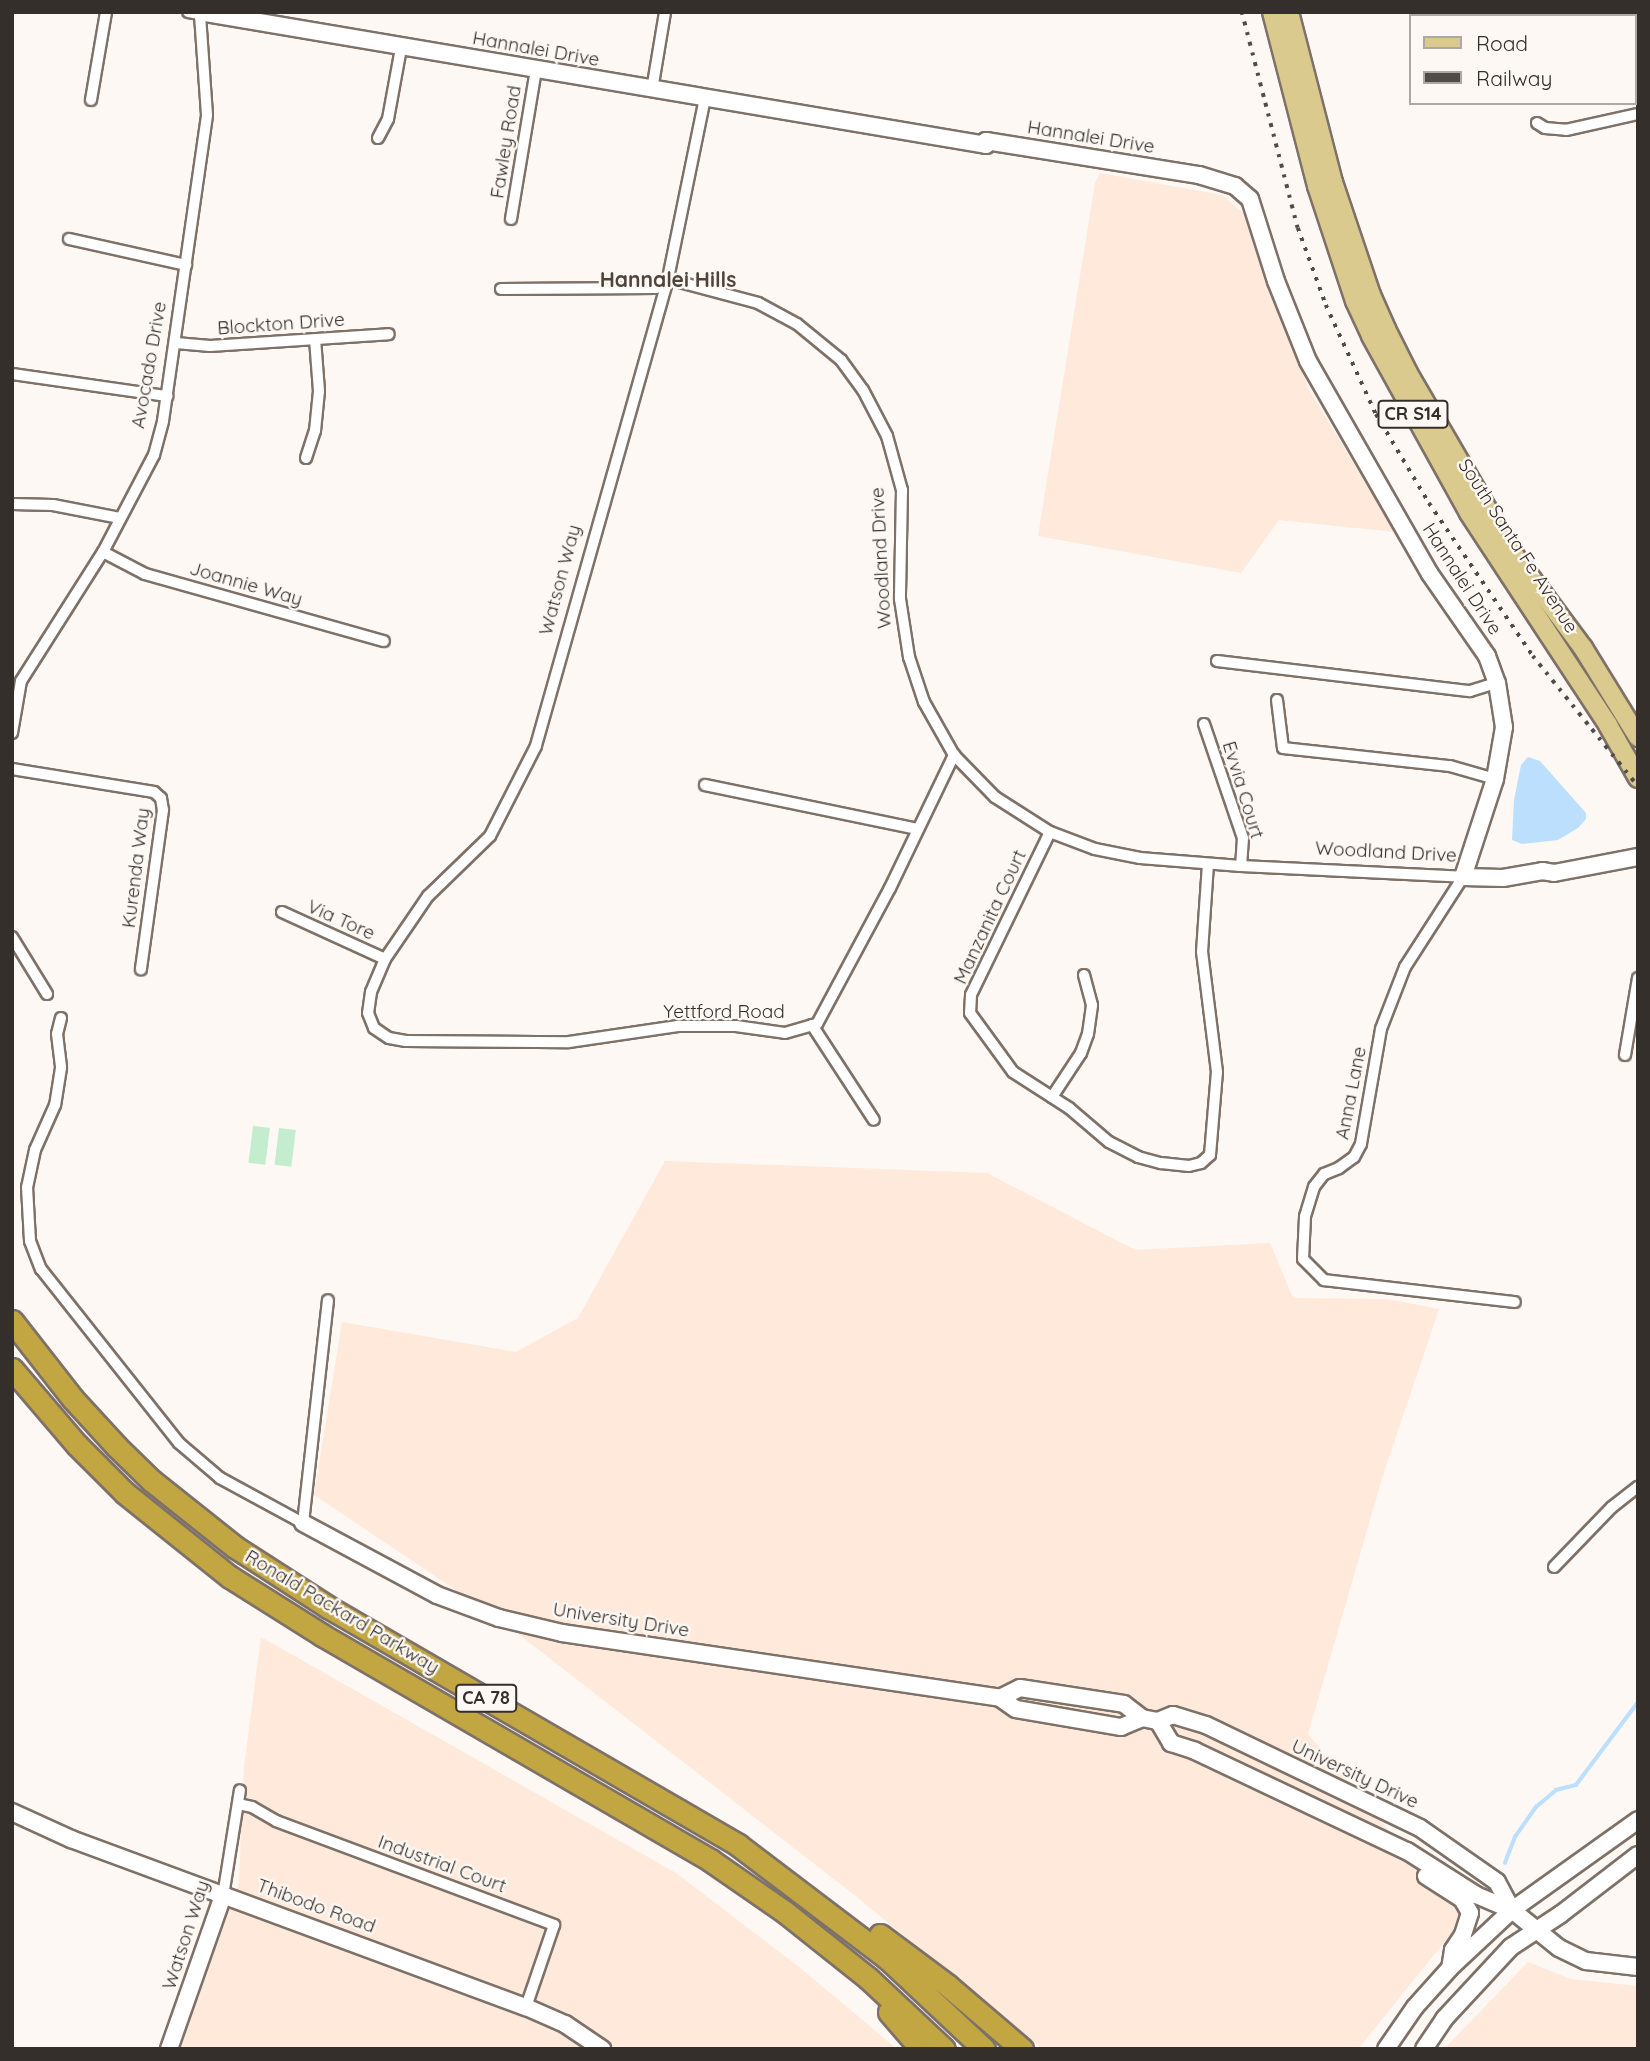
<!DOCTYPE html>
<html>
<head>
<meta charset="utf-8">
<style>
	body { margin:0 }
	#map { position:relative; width:1650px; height:2061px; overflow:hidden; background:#fdf8f3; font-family:Quicksand,sans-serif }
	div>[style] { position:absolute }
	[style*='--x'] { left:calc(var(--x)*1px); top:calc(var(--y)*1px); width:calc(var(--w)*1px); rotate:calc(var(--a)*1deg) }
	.built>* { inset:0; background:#fee9da }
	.green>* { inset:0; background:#c4edd0; transform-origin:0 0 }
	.water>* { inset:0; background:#bcdffe }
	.stream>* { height:3.5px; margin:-1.75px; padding:0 1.75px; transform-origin:1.75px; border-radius:1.75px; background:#bcdffe }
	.roads { filter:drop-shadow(2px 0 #7e7168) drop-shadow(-2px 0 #7e7168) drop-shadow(0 2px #7e7168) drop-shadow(0 -2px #7e7168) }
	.street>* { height:10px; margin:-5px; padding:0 5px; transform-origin:5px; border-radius:5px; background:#fff }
	.secondary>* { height:16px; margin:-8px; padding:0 8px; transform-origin:8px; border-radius:8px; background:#fff }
	.primary>* { height:18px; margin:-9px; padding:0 9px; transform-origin:9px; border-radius:9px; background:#daca8d }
	.highway>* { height:21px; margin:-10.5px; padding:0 10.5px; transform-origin:10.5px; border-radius:10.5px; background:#c1a641 }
	.rail>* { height:3.5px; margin-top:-1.75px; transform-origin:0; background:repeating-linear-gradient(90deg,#514b47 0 3.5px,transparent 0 10.5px) }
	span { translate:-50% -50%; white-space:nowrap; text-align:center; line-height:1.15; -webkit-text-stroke:5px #fdf8f3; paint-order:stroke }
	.shield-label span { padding:2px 5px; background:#fdf8f3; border:2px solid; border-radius:5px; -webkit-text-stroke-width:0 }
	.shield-label { font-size:18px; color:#352f2b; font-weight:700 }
	.street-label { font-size:19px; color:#352f2b }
	.neighbourhood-label { font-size:21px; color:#4f433b; font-weight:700 }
	.frame { position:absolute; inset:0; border:14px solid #352f2b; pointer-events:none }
	.legend { position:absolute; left:1409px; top:14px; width:228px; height:91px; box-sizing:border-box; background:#fdf8f3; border:2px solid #ada8a3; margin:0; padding:9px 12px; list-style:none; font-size:21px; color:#352f2b }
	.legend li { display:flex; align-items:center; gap:14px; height:35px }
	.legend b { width:35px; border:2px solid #ada8a3 }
</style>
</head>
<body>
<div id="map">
	<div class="built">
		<div style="clip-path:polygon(1100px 173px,1222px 195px,1247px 216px,1308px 388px,1395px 532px,1279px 520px,1241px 573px,1038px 536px,1095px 183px)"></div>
		<div style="clip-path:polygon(665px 1161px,987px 1173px,1135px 1250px,1270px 1243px,1293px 1298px,1388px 1299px,1439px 1309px,1383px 1475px,1308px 1734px,1463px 1919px,1358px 2049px,1042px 2049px,852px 1893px,499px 1619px,314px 1495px,342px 1322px,516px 1352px,578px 1318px)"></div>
		<div style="clip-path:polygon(261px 1637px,676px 1873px,799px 1967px,897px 2049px,180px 2049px,239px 1882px,244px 1767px)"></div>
		<div style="clip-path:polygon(1528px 1962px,1571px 1979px,1638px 1986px,1638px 2049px,1444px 2049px)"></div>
	</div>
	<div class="green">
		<div style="left:253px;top:1126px;width:17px;height:37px;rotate:7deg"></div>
		<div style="left:279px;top:1128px;width:17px;height:37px;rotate:7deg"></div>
	</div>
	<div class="water">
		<div style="clip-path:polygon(1528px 757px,1540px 761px,1586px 813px,1586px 819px,1578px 828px,1558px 840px,1522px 844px,1512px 840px,1514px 800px,1521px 765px)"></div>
	</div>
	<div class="stream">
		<div style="--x:1505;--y:1863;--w:28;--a:-69"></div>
		<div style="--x:1515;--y:1837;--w:37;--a:-55"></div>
		<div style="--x:1536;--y:1807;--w:26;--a:-40"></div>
		<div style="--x:1556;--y:1790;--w:21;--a:-14"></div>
		<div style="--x:1576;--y:1785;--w:104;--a:-53.2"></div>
	</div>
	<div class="roads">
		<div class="street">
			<div style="--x:652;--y:90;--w:79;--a:-80.5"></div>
			<div style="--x:705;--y:98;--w:185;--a:101.6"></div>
			<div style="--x:668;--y:279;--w:485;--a:105.8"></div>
			<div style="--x:536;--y:746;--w:101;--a:117.1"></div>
			<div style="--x:490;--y:836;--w:86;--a:135.9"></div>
			<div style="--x:428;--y:896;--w:76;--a:124.3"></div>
			<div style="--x:385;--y:959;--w:36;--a:113"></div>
			<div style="--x:371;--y:992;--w:21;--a:98"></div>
			<div style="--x:368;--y:1013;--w:16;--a:68"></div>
			<div style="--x:374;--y:1028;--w:18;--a:34"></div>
			<div style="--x:389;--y:1038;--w:17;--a:10"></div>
			<div style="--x:406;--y:1041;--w:163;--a:0.4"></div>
			<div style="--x:569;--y:1042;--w:110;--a:-8.4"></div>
			<div style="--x:678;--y:1026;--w:58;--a:0"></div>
			<div style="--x:736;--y:1026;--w:49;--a:8.1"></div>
			<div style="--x:785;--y:1033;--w:33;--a:-16"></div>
			<div style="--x:817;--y:1024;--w:154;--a:-61.8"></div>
			<div style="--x:890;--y:888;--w:148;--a:-64.3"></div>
			<div style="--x:91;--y:100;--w:89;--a:-80.3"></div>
			<div style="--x:1537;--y:123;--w:9;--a:32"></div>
			<div style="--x:1545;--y:128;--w:21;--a:5"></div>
			<div style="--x:1566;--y:130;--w:74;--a:-12.5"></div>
			<div style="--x:378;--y:138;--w:21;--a:-62"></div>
			<div style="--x:388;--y:119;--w:72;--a:-79.6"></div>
			<div style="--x:511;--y:219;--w:151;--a:-80.5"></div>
			<div style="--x:69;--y:239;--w:120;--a:12.5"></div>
			<div style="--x:501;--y:289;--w:155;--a:-0.4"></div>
			<div style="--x:656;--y:288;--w:15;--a:-37"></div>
			<div style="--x:668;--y:279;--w:93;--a:14.9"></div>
			<div style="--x:758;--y:303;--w:44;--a:28.3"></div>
			<div style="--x:797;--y:324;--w:57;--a:39.3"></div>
			<div style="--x:841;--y:360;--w:37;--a:54"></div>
			<div style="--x:863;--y:390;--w:52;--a:62.4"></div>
			<div style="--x:887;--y:436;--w:56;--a:74.5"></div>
			<div style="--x:902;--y:490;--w:109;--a:91.1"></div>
			<div style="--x:900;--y:599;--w:59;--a:81.2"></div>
			<div style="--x:909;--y:657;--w:47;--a:71.6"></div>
			<div style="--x:924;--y:702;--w:61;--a:60.5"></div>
			<div style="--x:954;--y:755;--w:59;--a:45.7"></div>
			<div style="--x:995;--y:797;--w:65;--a:32.5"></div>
			<div style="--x:1050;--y:832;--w:48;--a:20.7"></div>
			<div style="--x:1095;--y:849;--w:46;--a:11.3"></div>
			<div style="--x:1140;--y:858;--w:101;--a:4.5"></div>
			<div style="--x:1241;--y:866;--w:222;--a:2.8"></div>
			<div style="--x:1463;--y:877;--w:107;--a:122.8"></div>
			<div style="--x:1405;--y:967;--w:66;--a:111.2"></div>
			<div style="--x:1381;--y:1029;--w:117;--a:99.9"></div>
			<div style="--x:1361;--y:1144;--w:15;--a:118"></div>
			<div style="--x:1354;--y:1157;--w:19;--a:144"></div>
			<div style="--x:1339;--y:1168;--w:16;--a:158"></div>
			<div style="--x:1324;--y:1174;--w:16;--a:128"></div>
			<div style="--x:1314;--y:1187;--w:31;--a:107"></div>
			<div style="--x:1305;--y:1217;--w:42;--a:92.7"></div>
			<div style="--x:1303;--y:1259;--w:30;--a:45"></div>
			<div style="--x:1324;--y:1280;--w:192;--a:6.6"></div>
			<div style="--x:176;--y:343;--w:34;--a:5"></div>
			<div style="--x:210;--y:346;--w:179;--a:-3.8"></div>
			<div style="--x:12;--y:374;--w:157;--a:8.1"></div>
			<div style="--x:306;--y:458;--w:28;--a:-72"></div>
			<div style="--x:315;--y:431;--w:40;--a:-84.3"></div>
			<div style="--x:319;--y:391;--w:52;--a:-94.4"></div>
			<div style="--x:12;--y:504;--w:41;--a:1.4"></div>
			<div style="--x:53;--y:505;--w:68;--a:11"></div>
			<div style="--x:103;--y:552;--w:47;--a:27.6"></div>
			<div style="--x:145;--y:574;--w:248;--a:15.7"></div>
			<div style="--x:1217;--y:661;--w:255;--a:6.8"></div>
			<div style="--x:1470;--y:691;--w:28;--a:-17"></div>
			<div style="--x:1277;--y:700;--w:48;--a:82.9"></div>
			<div style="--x:1283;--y:748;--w:168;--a:6.2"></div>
			<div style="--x:1450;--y:766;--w:47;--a:16.1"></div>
			<div style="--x:1204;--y:724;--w:120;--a:71.1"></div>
			<div style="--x:1243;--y:838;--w:28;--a:94"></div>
			<div style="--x:12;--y:733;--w:53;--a:-80.2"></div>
			<div style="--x:21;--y:681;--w:153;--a:-57.6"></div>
			<div style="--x:103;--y:552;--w:110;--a:-62.3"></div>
			<div style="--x:154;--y:455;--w:35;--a:-75"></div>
			<div style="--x:163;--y:421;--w:309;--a:-81.8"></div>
			<div style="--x:207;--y:115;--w:101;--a:-94"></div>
			<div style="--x:200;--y:14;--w:12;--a:-171"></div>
			<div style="--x:12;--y:769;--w:144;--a:9.2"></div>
			<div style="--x:154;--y:792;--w:9;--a:41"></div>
			<div style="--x:161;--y:798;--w:12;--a:81"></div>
			<div style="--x:163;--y:810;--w:161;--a:97.9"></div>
			<div style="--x:705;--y:785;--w:217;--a:11.7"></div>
			<div style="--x:1050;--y:832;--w:181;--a:115.9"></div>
			<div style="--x:971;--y:995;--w:18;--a:93"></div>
			<div style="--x:970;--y:1013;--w:73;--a:53.9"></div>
			<div style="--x:1013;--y:1072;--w:67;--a:32.7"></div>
			<div style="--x:1069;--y:1108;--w:52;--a:40.4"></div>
			<div style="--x:1109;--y:1142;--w:33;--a:27"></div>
			<div style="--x:1138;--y:1157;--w:24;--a:15"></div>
			<div style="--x:1161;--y:1163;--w:28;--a:6"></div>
			<div style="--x:1189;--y:1166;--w:12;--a:-14"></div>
			<div style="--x:1201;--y:1163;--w:12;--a:-42"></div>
			<div style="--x:1210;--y:1155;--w:83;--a:-85.2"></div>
			<div style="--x:1217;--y:1072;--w:121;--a:-97.1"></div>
			<div style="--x:1202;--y:952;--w:88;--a:-86.1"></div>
			<div style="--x:282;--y:912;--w:113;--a:24.5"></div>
			<div style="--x:12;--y:937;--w:67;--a:58.4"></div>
			<div style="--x:61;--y:1018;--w:16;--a:104"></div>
			<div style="--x:57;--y:1034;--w:34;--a:83"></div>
			<div style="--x:61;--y:1068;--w:37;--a:99"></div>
			<div style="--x:55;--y:1105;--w:49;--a:114"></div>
			<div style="--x:35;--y:1150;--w:38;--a:102"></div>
			<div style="--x:27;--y:1187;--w:54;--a:86.8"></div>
			<div style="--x:30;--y:1241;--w:30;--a:69"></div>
			<div style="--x:41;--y:1269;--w:222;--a:51.6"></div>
			<div style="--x:179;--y:1443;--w:54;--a:40.5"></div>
			<div style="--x:220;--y:1478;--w:94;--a:28.5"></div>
			<div style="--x:303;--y:1523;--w:224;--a:-83.6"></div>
			<div style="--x:812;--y:1025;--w:113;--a:56.9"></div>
			<div style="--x:1625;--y:1055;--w:78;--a:-80.4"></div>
			<div style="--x:1052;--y:1097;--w:53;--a:-56.6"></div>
			<div style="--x:1081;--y:1053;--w:20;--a:-70"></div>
			<div style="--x:1088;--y:1034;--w:29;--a:-82"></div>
			<div style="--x:1092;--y:1005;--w:31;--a:-105"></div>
			<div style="--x:1554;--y:1567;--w:83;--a:-46"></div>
			<div style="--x:1612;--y:1507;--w:33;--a:-38"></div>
			<div style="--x:238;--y:1804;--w:14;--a:12"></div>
			<div style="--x:252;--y:1807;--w:28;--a:30"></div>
			<div style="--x:276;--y:1821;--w:297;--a:20.5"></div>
			<div style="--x:554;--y:1925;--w:87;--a:108.9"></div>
			<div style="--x:223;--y:1896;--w:107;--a:-80.9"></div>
		</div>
		<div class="secondary">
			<div style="--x:200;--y:12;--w:797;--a:9.6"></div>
			<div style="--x:986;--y:145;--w:4;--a:-90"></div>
			<div style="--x:986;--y:141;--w:216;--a:9.1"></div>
			<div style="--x:1199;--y:175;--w:38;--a:17"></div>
			<div style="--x:1235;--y:186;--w:20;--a:41"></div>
			<div style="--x:1250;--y:199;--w:86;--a:72.4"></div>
			<div style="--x:1276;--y:281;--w:86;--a:68.2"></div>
			<div style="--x:1308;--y:361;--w:245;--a:60.2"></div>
			<div style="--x:1430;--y:574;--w:100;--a:55.2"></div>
			<div style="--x:1487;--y:656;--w:29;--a:70"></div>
			<div style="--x:1497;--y:683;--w:45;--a:81"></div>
			<div style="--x:1504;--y:727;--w:53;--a:99.8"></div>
			<div style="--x:1495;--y:779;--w:103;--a:108.1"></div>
			<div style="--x:1463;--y:877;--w:40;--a:1.4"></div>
			<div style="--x:1503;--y:878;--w:40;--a:-10"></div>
			<div style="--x:1542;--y:871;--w:12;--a:9"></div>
			<div style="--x:1554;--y:873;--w:86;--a:-10.8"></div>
			<div style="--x:303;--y:1523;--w:152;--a:28.2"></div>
			<div style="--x:437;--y:1595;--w:66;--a:20.4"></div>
			<div style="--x:499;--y:1618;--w:65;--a:13.4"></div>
			<div style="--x:562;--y:1633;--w:443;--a:8.4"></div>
			<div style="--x:1000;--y:1698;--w:19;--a:35"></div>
			<div style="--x:1016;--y:1709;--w:107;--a:9.7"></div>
			<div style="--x:1121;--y:1727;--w:23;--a:-23"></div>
			<div style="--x:1000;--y:1698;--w:22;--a:-27"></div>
			<div style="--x:1020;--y:1688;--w:105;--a:8.7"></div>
			<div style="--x:1124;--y:1704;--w:23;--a:38"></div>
			<div style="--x:1142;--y:1718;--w:16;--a:11"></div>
			<div style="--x:1158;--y:1721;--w:16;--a:-22"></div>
			<div style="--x:1173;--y:1715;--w:34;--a:17"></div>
			<div style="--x:1206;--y:1725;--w:237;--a:25.7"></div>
			<div style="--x:1420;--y:1828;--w:94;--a:35"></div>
			<div style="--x:1497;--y:1882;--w:32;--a:62"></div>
			<div style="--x:1158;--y:1721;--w:26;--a:59"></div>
			<div style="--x:1171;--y:1743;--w:25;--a:18"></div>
			<div style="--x:1195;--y:1751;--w:234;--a:25.3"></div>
			<div style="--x:1407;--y:1851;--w:82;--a:32.5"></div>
			<div style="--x:1476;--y:1895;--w:39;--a:23"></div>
			<div style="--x:1512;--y:1910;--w:60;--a:39"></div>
			<div style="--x:1559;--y:1948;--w:30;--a:26"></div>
			<div style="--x:1586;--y:1961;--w:52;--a:6.6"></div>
			<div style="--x:12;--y:1812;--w:65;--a:24.6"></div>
			<div style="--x:71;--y:1839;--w:485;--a:20.3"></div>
			<div style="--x:526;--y:2007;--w:43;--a:23.6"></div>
			<div style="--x:565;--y:2024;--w:45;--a:34"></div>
			<div style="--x:1426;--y:1876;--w:43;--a:32.6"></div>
			<div style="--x:1462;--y:1899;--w:16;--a:60"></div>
			<div style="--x:1470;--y:1913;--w:23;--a:108"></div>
			<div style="--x:1463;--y:1935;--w:18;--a:124"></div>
			<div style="--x:1453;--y:1950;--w:18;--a:99"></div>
			<div style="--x:169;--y:2049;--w:162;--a:-70.6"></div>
			<div style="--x:1386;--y:2049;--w:51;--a:-55.4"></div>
			<div style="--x:1415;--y:2007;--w:52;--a:-48.1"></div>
			<div style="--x:1450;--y:1968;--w:85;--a:-43.1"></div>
			<div style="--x:1512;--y:1910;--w:155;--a:-35.5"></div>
			<div style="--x:1424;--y:2049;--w:36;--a:-56"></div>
			<div style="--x:1444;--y:2019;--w:98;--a:-47.1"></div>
			<div style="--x:1511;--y:1947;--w:60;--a:-33.4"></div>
			<div style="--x:1561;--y:1914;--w:97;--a:-37.5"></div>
		</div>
		<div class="primary">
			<div style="--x:1272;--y:12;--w:180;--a:75.5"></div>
			<div style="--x:1317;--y:186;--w:121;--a:71.7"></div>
			<div style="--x:1355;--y:301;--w:38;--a:65"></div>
			<div style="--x:1371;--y:336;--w:202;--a:61"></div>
			<div style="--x:1469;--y:513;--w:254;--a:56.7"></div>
			<div style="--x:1608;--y:725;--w:61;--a:60.5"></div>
			<div style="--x:1289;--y:12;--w:176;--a:75.5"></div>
			<div style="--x:1333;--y:182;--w:119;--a:71.4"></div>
			<div style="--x:1371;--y:295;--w:37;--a:66"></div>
			<div style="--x:1386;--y:329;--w:49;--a:63.4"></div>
			<div style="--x:1408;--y:373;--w:211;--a:59.8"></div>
			<div style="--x:1514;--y:555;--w:116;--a:53.4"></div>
			<div style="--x:1583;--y:648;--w:105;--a:58.3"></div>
		</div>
		<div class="highway">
			<div style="--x:12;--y:1321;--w:99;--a:52"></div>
			<div style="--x:73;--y:1399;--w:65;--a:47.5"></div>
			<div style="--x:117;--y:1447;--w:49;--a:44.2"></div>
			<div style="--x:152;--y:1481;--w:106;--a:38.5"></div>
			<div style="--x:235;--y:1547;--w:111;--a:32.8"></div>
			<div style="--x:328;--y:1607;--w:474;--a:30.1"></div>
			<div style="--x:738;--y:1845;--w:187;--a:37.2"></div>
			<div style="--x:887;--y:1958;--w:133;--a:43.2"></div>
			<div style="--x:12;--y:1369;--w:100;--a:49.5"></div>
			<div style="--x:77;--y:1445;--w:68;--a:45"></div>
			<div style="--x:125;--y:1493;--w:134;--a:38.7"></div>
			<div style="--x:230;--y:1577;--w:109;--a:32.2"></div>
			<div style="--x:322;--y:1635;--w:449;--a:30.1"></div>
			<div style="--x:710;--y:1860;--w:91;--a:34.7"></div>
			<div style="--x:785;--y:1912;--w:106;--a:38.5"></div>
			<div style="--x:868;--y:1978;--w:104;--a:43.1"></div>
			<div style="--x:880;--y:1935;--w:84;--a:36.7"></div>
			<div style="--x:947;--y:1985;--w:99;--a:40.5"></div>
			<div style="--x:889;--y:2012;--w:49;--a:49.1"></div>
		</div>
	</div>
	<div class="rail">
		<div style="--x:1242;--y:12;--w:223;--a:75.5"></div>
		<div style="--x:1298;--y:228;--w:82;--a:70"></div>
		<div style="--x:1326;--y:305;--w:120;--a:65.4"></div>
		<div style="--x:1376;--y:414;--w:104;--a:59.2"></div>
		<div style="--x:1429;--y:503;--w:185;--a:55.8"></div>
		<div style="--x:1533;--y:656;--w:167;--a:51.1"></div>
	</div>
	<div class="shield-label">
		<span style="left:1413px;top:414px">CR S14</span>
		<span style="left:486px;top:1698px">CA 78</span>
	</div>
	<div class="street-label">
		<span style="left:536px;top:49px;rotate:10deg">Hannalei Drive</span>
		<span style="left:1091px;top:137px;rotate:9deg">Hannalei Drive</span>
		<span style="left:506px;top:142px;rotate:-81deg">Fawley Road</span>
		<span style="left:281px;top:324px;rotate:-4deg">Blockton Drive</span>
		<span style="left:149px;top:365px;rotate:-80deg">Avocado Drive</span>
		<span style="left:1518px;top:546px;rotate:57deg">South Santa Fe Avenue</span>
		<span style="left:881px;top:558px;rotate:-93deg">Woodland Drive</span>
		<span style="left:1462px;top:579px;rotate:57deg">Hannalei Drive</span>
		<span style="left:560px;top:580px;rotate:-75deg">Watson Way</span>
		<span style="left:246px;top:584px;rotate:16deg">Joannie Way</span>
		<span style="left:1243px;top:790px;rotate:73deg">Evvia Court</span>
		<span style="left:1386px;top:852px;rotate:3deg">Woodland Drive</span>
		<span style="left:136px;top:868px;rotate:-83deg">Kurenda Way</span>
		<span style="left:990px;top:917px;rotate:-65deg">Manzanita Court</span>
		<span style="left:341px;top:920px;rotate:24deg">Via Tore</span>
		<span style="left:724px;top:1012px">Yettford Road</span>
		<span style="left:1351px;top:1093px;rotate:-79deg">Anna Lane</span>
		<span style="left:342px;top:1612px;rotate:31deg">Ronald Packard Parkway</span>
		<span style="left:621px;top:1620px;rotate:9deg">University Drive</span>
		<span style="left:1355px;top:1774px;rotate:25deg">University Drive</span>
		<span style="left:442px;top:1864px;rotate:20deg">Industrial Court</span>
		<span style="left:316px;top:1906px;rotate:20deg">Thibodo Road</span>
		<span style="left:186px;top:1935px;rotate:-72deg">Watson Way</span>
	</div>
	<div class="neighbourhood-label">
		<span style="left:668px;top:279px">Hannalei Hills</span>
	</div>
	<div class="frame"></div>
	<ul class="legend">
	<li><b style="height:9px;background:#daca8d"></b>Road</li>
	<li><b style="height:9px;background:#514b47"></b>Railway</li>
	</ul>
</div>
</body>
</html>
